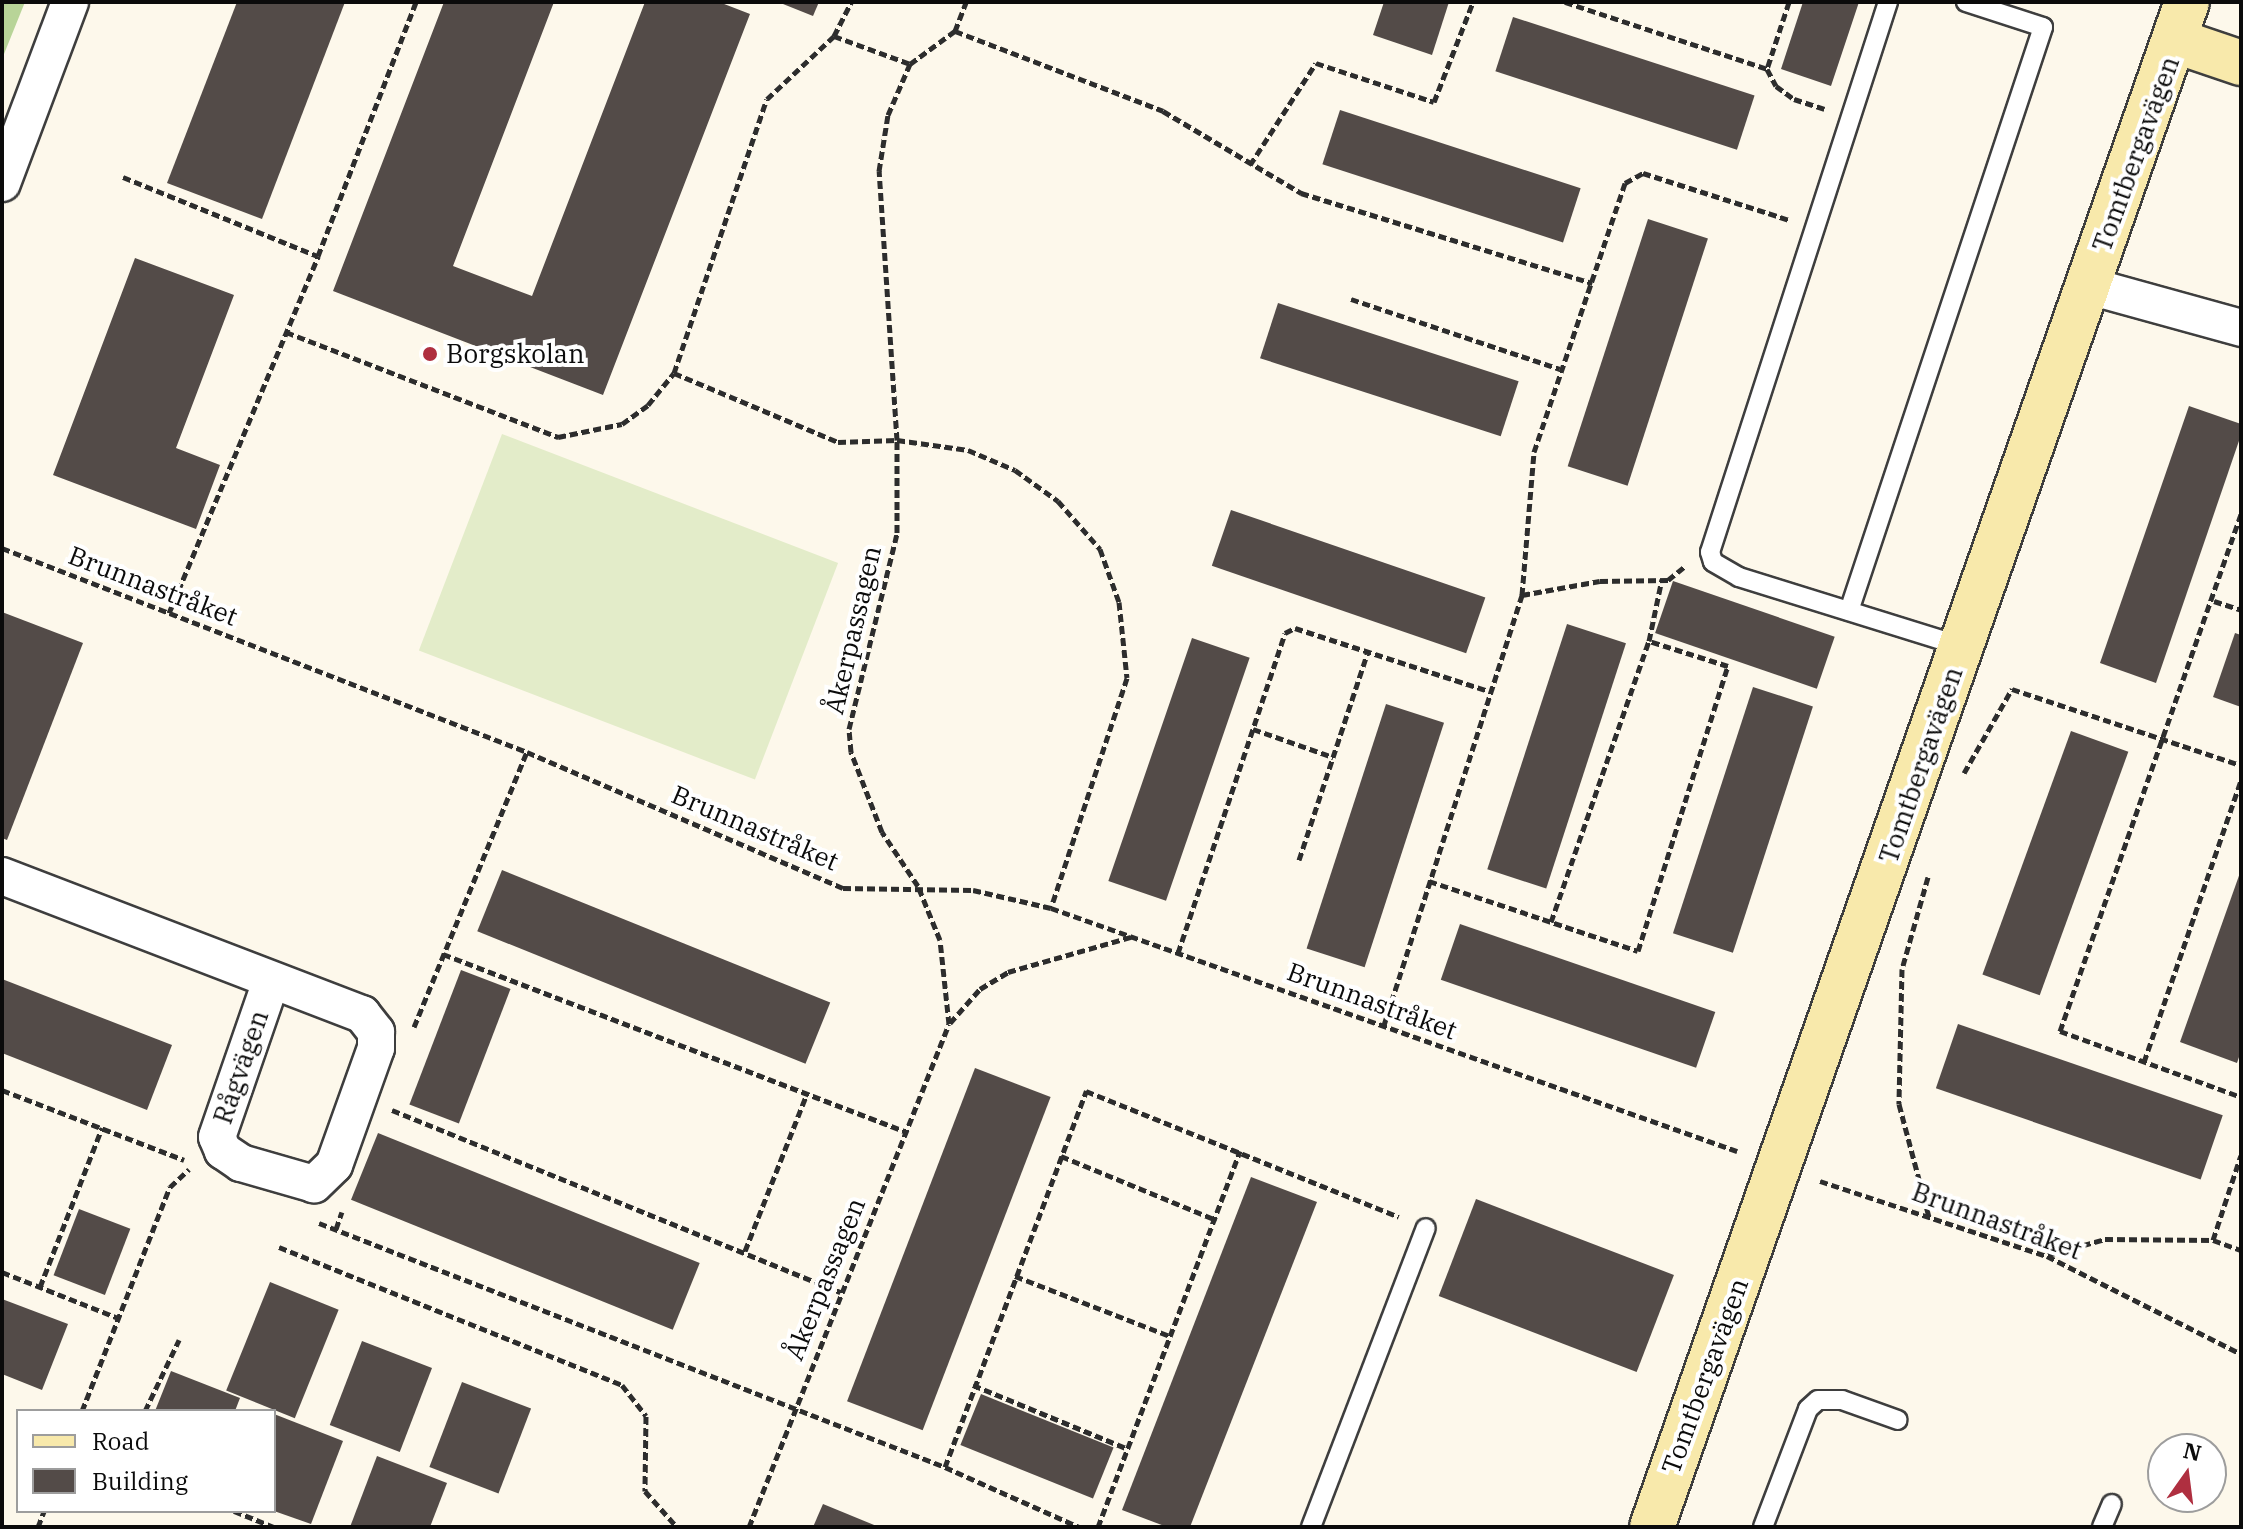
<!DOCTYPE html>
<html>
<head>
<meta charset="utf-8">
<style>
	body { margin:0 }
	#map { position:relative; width:2243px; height:1529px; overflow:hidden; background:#fdf8eb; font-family:"IBM Plex Serif",serif }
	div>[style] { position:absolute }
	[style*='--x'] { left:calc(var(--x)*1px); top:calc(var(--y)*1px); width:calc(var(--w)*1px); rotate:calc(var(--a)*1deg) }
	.forest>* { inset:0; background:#b8d498 }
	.pitch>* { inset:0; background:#e3ecc9; transform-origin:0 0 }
	.building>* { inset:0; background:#534b48; transform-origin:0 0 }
	.path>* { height:5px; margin-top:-2.5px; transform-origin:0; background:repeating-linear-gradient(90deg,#2d2d2d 0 8px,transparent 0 12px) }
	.roads { filter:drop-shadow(2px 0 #3e3e3e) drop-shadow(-2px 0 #3e3e3e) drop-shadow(0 2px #3e3e3e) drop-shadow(0 -2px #3e3e3e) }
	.lane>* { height:18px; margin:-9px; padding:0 9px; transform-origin:9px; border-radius:9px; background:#fff }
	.street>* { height:36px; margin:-18px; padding:0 18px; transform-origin:18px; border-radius:18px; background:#fff }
	.secondary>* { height:44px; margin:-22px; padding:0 22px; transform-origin:22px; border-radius:22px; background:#f8e9ab }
	.dots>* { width:22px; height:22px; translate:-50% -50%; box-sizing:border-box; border:4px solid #fff; border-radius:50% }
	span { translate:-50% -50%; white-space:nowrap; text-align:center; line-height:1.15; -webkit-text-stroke:8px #fff; paint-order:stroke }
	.street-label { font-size:26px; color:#0b0b0b }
	.poi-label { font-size:26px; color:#0b0b0b }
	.left { translate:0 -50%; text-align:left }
	.frame { position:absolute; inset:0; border:4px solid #0b0b0b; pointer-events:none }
	.legend { position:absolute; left:16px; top:1409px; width:260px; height:104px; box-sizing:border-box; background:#fff; border:2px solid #9d9d9d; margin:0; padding:10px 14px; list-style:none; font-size:24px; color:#0b0b0b }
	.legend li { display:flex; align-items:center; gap:16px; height:40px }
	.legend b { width:40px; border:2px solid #9d9d9d }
	.north { position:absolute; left:2147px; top:1433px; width:80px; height:80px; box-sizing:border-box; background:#fff; border:2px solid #9d9d9d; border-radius:50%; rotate:14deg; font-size:22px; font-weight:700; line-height:32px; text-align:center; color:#0b0b0b }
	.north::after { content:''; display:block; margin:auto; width:28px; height:36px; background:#af2f40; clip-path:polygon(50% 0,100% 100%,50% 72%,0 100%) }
</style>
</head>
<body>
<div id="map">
	<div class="forest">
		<div style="clip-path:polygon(2px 2px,25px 2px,2px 59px)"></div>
	</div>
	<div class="pitch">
		<div style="left:502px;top:434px;width:360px;height:232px;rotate:21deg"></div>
	</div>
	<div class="building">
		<div style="clip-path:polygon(237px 2px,345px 2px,262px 219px,167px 183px)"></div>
		<div style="clip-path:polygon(444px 2px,554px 2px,453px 266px,532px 296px,645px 2px,719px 2px,750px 14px,603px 395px,333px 291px)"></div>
		<div style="clip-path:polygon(778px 2px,819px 2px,813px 16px)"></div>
		<div style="clip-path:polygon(1384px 2px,1449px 2px,1432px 55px,1373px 35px)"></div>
		<div style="clip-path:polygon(1803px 2px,1859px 2px,1831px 86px,1781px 69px)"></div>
		<div style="left:1513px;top:17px;width:254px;height:57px;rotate:18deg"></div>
		<div style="left:1340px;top:110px;width:253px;height:57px;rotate:18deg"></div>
		<div style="left:1648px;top:219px;width:63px;height:260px;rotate:18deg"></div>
		<div style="clip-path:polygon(135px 258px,234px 295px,176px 448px,220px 465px,196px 529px,53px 475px)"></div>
		<div style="left:1278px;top:303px;width:253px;height:58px;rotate:18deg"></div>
		<div style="clip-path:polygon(2189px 406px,2241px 424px,2241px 435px,2156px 683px,2100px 663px)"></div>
		<div style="left:1231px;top:510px;width:269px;height:59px;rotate:19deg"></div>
		<div style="left:1673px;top:581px;width:171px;height:55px;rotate:19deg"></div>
		<div style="clip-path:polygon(2px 612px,83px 643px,7px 840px,2px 838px)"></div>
		<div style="left:1567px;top:624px;width:62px;height:258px;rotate:18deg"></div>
		<div style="clip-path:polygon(2235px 633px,2241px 635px,2241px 707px,2213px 697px)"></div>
		<div style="left:1192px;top:638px;width:61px;height:257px;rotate:19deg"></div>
		<div style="left:1753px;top:687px;width:63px;height:259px;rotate:18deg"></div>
		<div style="left:1386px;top:704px;width:61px;height:257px;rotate:18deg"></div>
		<div style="left:2071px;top:731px;width:61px;height:259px;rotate:20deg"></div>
		<div style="left:502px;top:870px;width:354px;height:66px;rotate:22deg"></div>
		<div style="clip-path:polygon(2241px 870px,2241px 1051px,2237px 1063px,2180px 1042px)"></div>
		<div style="left:1460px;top:924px;width:270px;height:59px;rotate:19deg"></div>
		<div style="left:461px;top:970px;width:53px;height:144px;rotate:21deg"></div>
		<div style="clip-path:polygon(2px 979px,172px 1045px,147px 1110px,2px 1053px)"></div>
		<div style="left:1958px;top:1024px;width:280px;height:68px;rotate:19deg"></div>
		<div style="left:975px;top:1068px;width:81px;height:357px;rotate:21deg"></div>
		<div style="left:378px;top:1133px;width:347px;height:72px;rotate:22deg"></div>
		<div style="clip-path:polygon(1251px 1177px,1317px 1202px,1190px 1527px,1167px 1527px,1122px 1510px)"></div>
		<div style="left:1476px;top:1199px;width:212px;height:104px;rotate:21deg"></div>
		<div style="left:79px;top:1209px;width:55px;height:71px;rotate:21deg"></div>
		<div style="left:270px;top:1282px;width:74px;height:117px;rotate:22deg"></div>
		<div style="clip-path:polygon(2px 1299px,68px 1324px,42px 1390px,2px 1374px)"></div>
		<div style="left:362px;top:1341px;width:75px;height:90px;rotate:21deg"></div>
		<div style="clip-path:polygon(171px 1371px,240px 1398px,235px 1411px,155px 1411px)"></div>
		<div style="left:462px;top:1382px;width:74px;height:91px;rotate:21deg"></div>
		<div style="left:981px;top:1394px;width:143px;height:55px;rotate:22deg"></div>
		<div style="clip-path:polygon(274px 1414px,343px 1441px,311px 1524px,274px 1511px)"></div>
		<div style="clip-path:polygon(377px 1456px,447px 1483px,430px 1527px,350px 1527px)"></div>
		<div style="clip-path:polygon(823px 1504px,879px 1527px,813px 1527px)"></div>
	</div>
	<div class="path">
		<div style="--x:1565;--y:2;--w:213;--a:18.3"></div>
		<div style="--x:1789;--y:2;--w:71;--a:108.2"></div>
		<div style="--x:1767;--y:69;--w:19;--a:62"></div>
		<div style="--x:1776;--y:86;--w:22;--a:36"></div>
		<div style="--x:1794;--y:99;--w:32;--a:18"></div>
		<div style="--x:955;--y:31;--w:223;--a:21"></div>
		<div style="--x:1163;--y:111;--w:161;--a:30.7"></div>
		<div style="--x:1301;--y:193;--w:305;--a:17.2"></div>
		<div style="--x:834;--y:36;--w:81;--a:20.2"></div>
		<div style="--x:1250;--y:165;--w:121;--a:-57.1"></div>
		<div style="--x:1316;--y:63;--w:124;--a:18.3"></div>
		<div style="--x:1434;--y:102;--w:107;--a:-68.7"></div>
		<div style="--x:123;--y:177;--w:210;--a:22.1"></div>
		<div style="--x:318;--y:256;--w:272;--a:-68.9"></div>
		<div style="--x:1351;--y:299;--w:220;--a:18.5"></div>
		<div style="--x:286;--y:332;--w:292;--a:21.1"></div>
		<div style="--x:558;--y:437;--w:65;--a:-11.5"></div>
		<div style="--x:622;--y:424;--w:32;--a:-36"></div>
		<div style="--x:648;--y:405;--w:41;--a:-50.9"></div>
		<div style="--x:674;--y:373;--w:289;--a:-71.3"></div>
		<div style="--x:767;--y:99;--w:92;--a:-43.2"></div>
		<div style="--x:834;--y:36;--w:38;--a:-63"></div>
		<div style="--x:674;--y:373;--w:178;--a:22.8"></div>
		<div style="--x:838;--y:442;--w:59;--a:-1.9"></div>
		<div style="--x:897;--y:440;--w:72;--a:8"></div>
		<div style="--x:968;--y:450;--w:51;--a:23.1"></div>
		<div style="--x:1015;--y:470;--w:53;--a:35.8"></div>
		<div style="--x:1058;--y:501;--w:64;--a:48.8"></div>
		<div style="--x:1100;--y:549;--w:56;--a:70.3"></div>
		<div style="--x:1119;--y:602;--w:76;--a:84"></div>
		<div style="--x:1127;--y:678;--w:242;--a:108.3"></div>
		<div style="--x:2241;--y:514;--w:548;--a:109.29"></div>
		<div style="--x:2060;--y:1031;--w:193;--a:20"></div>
		<div style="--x:2;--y:548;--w:563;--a:21.23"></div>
		<div style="--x:527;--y:752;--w:344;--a:23.3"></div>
		<div style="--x:843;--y:888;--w:130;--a:0.9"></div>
		<div style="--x:973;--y:890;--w:80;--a:13"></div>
		<div style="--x:1051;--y:908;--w:728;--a:19.51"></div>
		<div style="--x:1522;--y:595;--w:79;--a:-10.2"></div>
		<div style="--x:1600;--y:581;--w:68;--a:-0.8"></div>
		<div style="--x:1668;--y:580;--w:22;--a:-39"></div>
		<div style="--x:2214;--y:601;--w:28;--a:18"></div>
		<div style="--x:169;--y:613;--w:387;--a:-67.3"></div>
		<div style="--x:1253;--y:729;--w:85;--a:19.3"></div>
		<div style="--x:1964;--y:773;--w:97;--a:-60.3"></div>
		<div style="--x:2012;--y:689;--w:241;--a:18.4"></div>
		<div style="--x:1299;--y:860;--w:217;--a:-71.7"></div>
		<div style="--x:1928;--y:877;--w:96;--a:105.8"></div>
		<div style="--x:1902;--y:969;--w:135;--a:91.3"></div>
		<div style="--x:1899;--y:1104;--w:117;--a:75.1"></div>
		<div style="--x:1429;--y:881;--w:220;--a:18.5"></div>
		<div style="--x:1638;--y:951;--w:299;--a:-72.5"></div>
		<div style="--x:1728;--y:666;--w:83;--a:-162.4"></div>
		<div style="--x:1649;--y:641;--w:63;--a:-78.2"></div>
		<div style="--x:1551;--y:922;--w:298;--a:-70.8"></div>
		<div style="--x:1178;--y:953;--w:337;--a:-71.5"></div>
		<div style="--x:1285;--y:633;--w:11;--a:-27"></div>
		<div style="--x:1295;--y:628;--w:204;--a:18"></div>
		<div style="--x:443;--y:954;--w:495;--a:21"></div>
		<div style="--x:950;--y:1023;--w:45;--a:-48.6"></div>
		<div style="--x:980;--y:989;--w:33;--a:-31"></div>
		<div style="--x:1008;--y:972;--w:128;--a:-15.9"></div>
		<div style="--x:1384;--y:1025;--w:452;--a:-72.2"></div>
		<div style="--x:1522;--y:595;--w:144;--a:-85.2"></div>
		<div style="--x:1534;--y:452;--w:284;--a:-71.3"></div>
		<div style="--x:1625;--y:183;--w:21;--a:-29"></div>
		<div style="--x:1643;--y:173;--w:153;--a:17.8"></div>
		<div style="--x:414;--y:1027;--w:297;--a:-67.7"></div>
		<div style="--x:2144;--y:1062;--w:298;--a:-71"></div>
		<div style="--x:2;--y:1090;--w:195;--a:21"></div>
		<div style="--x:392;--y:1110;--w:484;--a:22.1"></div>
		<div style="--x:1061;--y:1156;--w:168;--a:22.4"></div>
		<div style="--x:1820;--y:1181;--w:239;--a:18.3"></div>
		<div style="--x:2047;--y:1256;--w:217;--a:26.8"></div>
		<div style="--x:319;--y:1223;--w:672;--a:21.29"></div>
		<div style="--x:945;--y:1467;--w:147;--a:24.1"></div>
		<div style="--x:336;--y:1229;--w:18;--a:-71"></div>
		<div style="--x:2213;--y:1240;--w:89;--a:-71.8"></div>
		<div style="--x:279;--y:1247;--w:370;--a:21.9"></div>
		<div style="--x:622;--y:1385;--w:39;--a:52"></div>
		<div style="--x:646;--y:1416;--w:75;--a:90.8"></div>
		<div style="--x:645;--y:1491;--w:48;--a:48.4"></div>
		<div style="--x:745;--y:1251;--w:167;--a:-68.5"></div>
		<div style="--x:2048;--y:1255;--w:59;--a:-15.7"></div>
		<div style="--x:2105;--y:1239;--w:108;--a:0.5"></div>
		<div style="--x:2213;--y:1240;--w:30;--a:20"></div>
		<div style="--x:2;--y:1272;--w:125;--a:21.6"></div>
		<div style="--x:1015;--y:1276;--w:166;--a:21.2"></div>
		<div style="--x:40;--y:1287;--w:171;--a:-68.7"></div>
		<div style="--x:973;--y:1385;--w:165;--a:22.4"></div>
		<div style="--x:82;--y:1411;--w:241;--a:-68.6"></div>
		<div style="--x:170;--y:1187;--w:26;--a:-43"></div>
		<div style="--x:145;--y:1411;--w:79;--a:-64.4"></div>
		<div style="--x:945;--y:1467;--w:402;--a:-69.4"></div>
		<div style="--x:1086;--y:1091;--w:337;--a:21.9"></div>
		<div style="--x:234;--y:1511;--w:43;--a:21.8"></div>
		<div style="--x:38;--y:1527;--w:17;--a:-69"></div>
		<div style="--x:749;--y:1527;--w:541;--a:-68.32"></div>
		<div style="--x:949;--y:1024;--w:84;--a:-96.1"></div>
		<div style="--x:940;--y:940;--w:58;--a:-112.2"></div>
		<div style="--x:918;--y:886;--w:65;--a:-123.7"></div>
		<div style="--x:882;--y:832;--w:86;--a:-111.2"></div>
		<div style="--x:851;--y:752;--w:23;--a:-95"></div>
		<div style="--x:849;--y:729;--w:202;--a:-76.2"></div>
		<div style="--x:897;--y:533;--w:93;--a:-90"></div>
		<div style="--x:897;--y:440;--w:270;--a:-93.8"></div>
		<div style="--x:879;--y:171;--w:57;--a:-80.9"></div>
		<div style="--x:888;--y:115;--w:56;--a:-66.7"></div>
		<div style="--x:910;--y:64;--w:56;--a:-36.3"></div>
		<div style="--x:955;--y:31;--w:31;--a:-69"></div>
		<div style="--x:1098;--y:1527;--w:402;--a:-69.3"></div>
	</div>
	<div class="roads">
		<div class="lane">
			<div style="--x:1888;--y:2;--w:578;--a:107.93"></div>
			<div style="--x:1710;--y:552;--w:10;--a:73"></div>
			<div style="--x:1713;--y:562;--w:30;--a:30"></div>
			<div style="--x:1739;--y:577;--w:232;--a:17.3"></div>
			<div style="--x:1849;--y:611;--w:615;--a:-71.62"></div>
			<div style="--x:2043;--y:27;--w:81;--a:-162"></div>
			<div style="--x:1311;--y:1527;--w:320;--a:-69"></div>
			<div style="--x:1763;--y:1527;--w:126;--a:-69.1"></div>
			<div style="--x:1808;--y:1409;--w:13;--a:-42"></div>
			<div style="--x:1818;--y:1400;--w:24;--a:0"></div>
			<div style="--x:1842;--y:1400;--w:59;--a:19.7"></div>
			<div style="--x:2102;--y:1527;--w:25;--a:-67"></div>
		</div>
		<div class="street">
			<div style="--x:2;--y:183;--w:193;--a:-69.4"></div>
			<div style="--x:2089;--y:286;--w:158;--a:15.4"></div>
			<div style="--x:2;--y:876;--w:386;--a:21"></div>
			<div style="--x:362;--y:1014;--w:23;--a:52"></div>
			<div style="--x:376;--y:1032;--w:16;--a:90"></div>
			<div style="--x:376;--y:1048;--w:124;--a:109.7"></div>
			<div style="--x:334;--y:1165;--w:28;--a:136"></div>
			<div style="--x:314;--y:1184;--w:76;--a:-164"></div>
			<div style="--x:241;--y:1163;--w:22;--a:-146"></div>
			<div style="--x:223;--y:1151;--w:15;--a:-113"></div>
			<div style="--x:217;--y:1137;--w:165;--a:-70.9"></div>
		</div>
		<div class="secondary">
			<div style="--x:2176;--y:41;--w:69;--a:18.7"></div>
			<div style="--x:1652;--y:1527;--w:1616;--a:-70.67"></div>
		</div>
	</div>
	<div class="dots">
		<div style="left:430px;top:354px;background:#af2f40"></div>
	</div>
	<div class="street-label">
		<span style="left:2136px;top:154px;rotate:-70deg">Tomtbergavägen</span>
		<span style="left:153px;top:586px;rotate:21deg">Brunnastråket</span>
		<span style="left:853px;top:630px;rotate:-77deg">Åkerpassagen</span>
		<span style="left:1921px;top:765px;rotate:-71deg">Tomtbergavägen</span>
		<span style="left:755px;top:828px;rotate:23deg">Brunnastråket</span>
		<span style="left:1372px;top:1001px;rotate:20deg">Brunnastråket</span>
		<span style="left:241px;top:1067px;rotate:-71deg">Rågvägen</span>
		<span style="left:1997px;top:1221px;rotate:20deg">Brunnastråket</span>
		<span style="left:825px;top:1279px;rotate:-68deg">Åkerpassagen</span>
		<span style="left:1705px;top:1376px;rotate:-70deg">Tomtbergavägen</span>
	</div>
	<div class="poi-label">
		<span class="left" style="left:446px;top:354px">Borgskolan</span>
	</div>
	<div class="frame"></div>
	<ul class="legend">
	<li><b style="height:10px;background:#f8e9ab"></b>Road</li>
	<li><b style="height:22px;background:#534b48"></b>Building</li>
	</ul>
	<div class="north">N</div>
</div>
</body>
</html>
